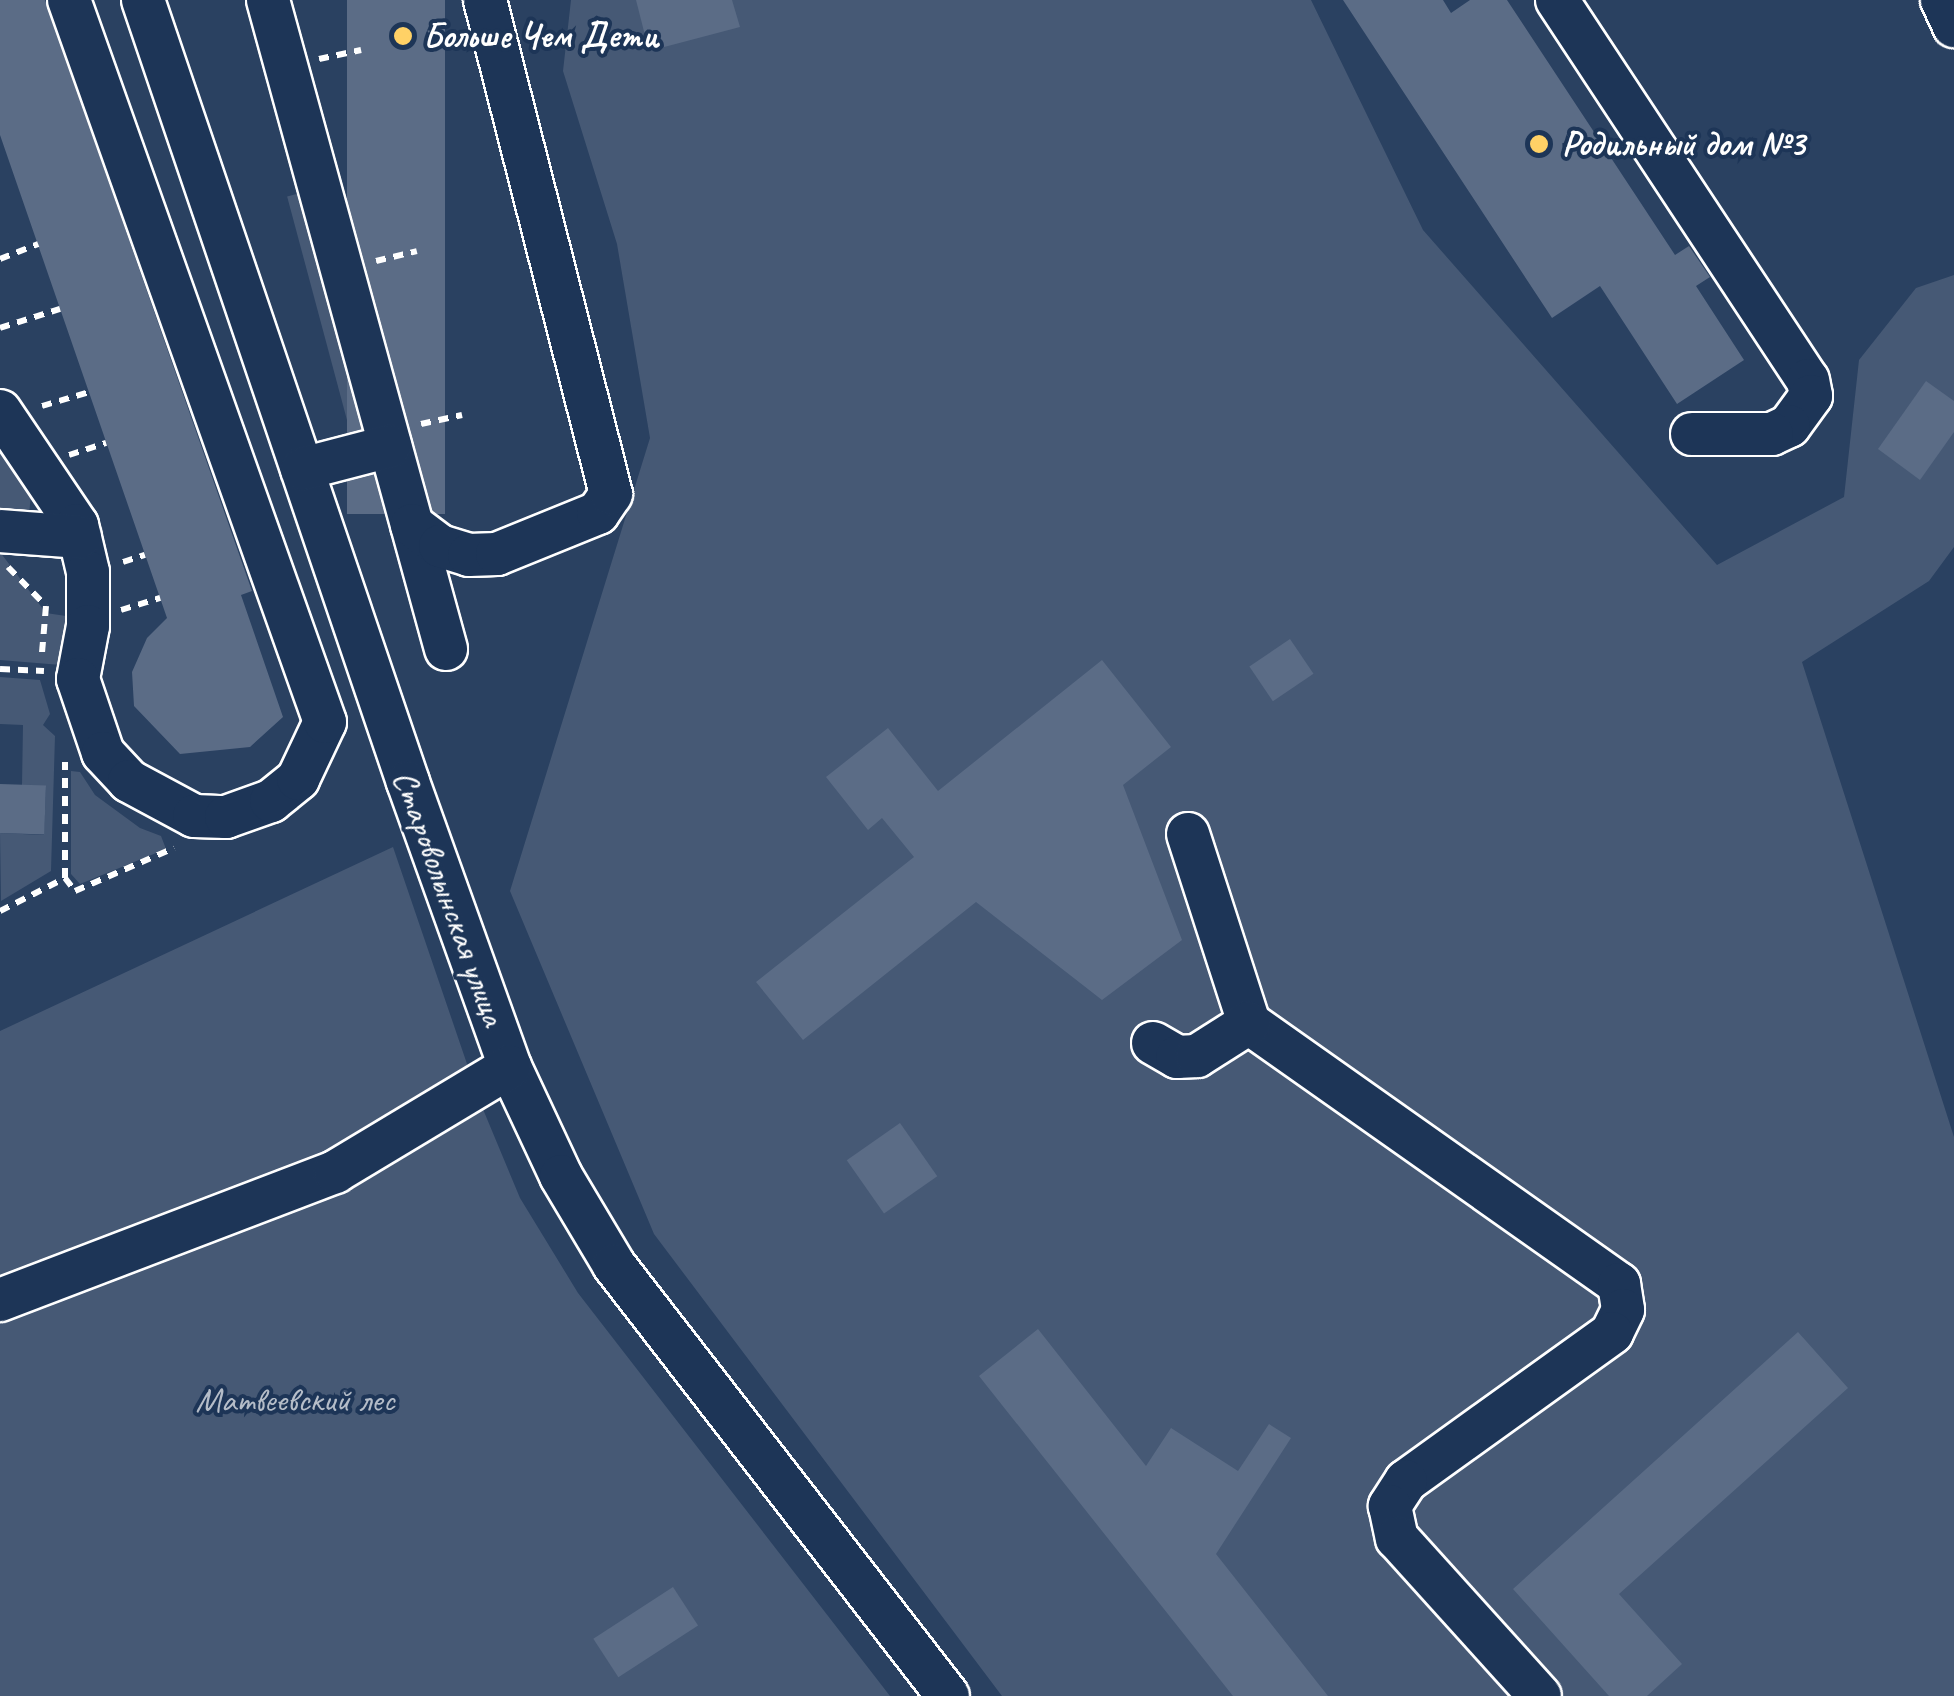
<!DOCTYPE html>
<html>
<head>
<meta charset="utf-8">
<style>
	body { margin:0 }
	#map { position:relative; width:1954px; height:1696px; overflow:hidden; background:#2a4161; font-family:Caveat,sans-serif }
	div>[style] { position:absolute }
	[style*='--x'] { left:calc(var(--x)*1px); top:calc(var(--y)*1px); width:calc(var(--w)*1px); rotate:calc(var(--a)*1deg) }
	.green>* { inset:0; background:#465975; transform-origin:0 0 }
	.building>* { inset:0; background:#5b6c86; transform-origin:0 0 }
	.path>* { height:6px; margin-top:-3px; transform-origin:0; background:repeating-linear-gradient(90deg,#fff 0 10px,transparent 0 18px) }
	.roads { filter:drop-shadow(2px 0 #fff) drop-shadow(-2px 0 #fff) drop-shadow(0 2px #fff) drop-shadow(0 -2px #fff) }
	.minor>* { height:42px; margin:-21px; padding:0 21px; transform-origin:21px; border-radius:21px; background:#1d3557 }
	.dots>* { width:28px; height:28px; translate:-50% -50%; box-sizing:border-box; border:5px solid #1d3557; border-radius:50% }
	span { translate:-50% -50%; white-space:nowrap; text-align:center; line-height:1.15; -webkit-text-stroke:8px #1d3557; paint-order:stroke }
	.poi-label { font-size:35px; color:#fff; font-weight:700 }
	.left { translate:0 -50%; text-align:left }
	.street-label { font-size:35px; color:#fff }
	.park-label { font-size:35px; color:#b5bdc8 }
</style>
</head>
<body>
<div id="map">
	<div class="green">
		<div style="clip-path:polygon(571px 0,1311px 0,1423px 230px,1717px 565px,1844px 497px,1859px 360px,1916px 288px,1954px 275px,1954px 547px,1929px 581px,1802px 662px,1954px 1137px,1954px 1696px,1002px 1696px,654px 1234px,510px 891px,650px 438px,617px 244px,563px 71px)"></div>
		<div style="left:319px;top:188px;width:252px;height:33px;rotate:75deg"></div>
		<div style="clip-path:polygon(0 446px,32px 483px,29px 515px,0 513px)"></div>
		<div style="clip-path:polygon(0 552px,46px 613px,66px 616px,61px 665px,0 660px)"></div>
		<div style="clip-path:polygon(0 677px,40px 680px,50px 714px,43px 725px,55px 736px,51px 871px,1px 901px,0 833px,44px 835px,46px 787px,22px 785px,23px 725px,0 724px)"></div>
		<div style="clip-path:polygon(71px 771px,80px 772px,95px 795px,140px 828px,161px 836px,166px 849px,80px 884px,71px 874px)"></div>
		<div style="clip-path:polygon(393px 847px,480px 1102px,520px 1198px,578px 1293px,890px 1696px,0 1696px,0 1031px)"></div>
	</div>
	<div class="building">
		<div style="clip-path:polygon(0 0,45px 0,252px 591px,241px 595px,283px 717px,250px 747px,180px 754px,134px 706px,132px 672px,147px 638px,167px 618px,0 135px)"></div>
		<div style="left:347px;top:0;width:98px;height:514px"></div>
		<div style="clip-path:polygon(636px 0,732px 0,740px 27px,649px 51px)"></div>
		<div style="clip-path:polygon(1343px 0,1443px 0,1451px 13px,1470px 0,1507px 0,1675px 255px,1689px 246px,1710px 277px,1696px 286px,1744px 360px,1677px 404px,1600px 286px,1552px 318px)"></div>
		<div style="clip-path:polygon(1926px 381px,1954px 401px,1954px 432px,1920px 480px,1878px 449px)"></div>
		<div style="left:1290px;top:639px;width:42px;height:49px;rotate:56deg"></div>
		<div style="clip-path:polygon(1102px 660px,1171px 747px,1123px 785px,1182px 940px,1102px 1000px,976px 902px,803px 1040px,756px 982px,914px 857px,882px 818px,868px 830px,826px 777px,888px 728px,938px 791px)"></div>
		<div style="left:0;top:784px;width:46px;height:49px;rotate:2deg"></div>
		<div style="left:900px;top:1123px;width:65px;height:65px;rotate:55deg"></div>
		<div style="clip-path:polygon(1038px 1329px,1146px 1466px,1171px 1428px,1238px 1471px,1269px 1424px,1291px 1438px,1216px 1554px,1328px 1696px,1233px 1696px,979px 1376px)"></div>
		<div style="clip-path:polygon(1798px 1332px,1848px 1388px,1619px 1594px,1682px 1664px,1647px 1696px,1609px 1696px,1513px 1589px)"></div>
		<div style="left:673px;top:1587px;width:46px;height:95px;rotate:57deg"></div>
	</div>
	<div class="path">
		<div style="--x:319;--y:59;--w:43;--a:-12.1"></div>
		<div style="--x:0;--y:259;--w:41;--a:-21.5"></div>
		<div style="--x:376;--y:261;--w:42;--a:-13.7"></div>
		<div style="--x:0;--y:328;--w:63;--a:-17.6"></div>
		<div style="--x:42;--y:406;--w:49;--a:-16.6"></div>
		<div style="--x:421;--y:424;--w:42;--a:-12.4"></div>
		<div style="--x:69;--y:455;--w:39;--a:-18"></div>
		<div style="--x:123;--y:562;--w:23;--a:-18"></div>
		<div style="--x:8;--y:567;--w:54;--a:45.7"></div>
		<div style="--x:46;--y:606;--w:47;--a:94.9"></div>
		<div style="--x:121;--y:610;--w:41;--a:-17.1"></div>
		<div style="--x:0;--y:669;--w:44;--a:2.6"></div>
		<div style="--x:65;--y:878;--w:16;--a:52"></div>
		<div style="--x:75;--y:891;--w:108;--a:-23.5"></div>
		<div style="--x:0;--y:911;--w:73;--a:-26.9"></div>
		<div style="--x:65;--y:878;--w:116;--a:-90"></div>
	</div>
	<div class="roads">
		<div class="minor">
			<div style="--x:143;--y:0;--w:826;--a:71.28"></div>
			<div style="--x:408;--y:782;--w:303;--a:70.3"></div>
			<div style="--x:510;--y:1067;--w:120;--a:64.9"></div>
			<div style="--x:561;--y:1176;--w:104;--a:59.2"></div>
			<div style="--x:614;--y:1265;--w:545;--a:52.23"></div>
			<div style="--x:268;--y:0;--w:673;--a:74.66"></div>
			<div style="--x:1557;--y:0;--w:455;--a:56.6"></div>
			<div style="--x:1808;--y:380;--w:16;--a:79"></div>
			<div style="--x:1811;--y:396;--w:37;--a:126"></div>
			<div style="--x:1789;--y:426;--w:19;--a:155"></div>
			<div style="--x:1772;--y:434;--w:80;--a:180"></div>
			<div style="--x:1942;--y:0;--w:29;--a:65"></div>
			<div style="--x:0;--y:411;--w:138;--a:56"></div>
			<div style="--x:77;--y:525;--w:48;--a:76.8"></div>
			<div style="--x:88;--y:572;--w:54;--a:90"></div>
			<div style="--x:88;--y:626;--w:54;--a:100.7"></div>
			<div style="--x:78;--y:679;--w:78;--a:71.3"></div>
			<div style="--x:103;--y:753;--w:38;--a:47"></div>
			<div style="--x:129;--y:781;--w:74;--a:28.3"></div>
			<div style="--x:194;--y:816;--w:32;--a:2"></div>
			<div style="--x:226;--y:817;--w:48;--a:-19.6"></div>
			<div style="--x:271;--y:801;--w:35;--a:-39"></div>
			<div style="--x:298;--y:779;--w:63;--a:-64.7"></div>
			<div style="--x:325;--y:722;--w:766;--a:-109.52"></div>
			<div style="--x:302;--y:469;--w:91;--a:-14.6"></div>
			<div style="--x:412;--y:525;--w:35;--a:37"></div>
			<div style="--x:440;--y:546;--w:30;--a:17"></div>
			<div style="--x:469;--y:555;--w:28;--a:-2"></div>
			<div style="--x:497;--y:554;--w:109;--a:-22.1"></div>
			<div style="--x:598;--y:513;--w:23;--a:-56"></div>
			<div style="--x:611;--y:494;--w:510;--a:-104.31"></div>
			<div style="--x:0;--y:531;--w:80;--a:4.3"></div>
			<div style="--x:1188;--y:834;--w:199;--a:72.1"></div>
			<div style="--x:1249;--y:1023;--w:453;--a:35.2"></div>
			<div style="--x:1619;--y:1284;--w:26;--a:81"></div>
			<div style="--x:1623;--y:1310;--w:25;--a:116"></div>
			<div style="--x:1612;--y:1333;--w:254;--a:144.3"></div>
			<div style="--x:1406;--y:1481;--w:30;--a:123"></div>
			<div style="--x:1390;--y:1506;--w:33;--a:78"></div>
			<div style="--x:1397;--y:1538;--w:213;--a:47.9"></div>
			<div style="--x:1153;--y:1043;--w:28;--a:30"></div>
			<div style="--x:1177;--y:1057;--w:20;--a:-3"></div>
			<div style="--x:1197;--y:1056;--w:62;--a:-32.4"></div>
			<div style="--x:0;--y:1300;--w:359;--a:-20.9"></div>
			<div style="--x:335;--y:1172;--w:204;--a:-31"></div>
		</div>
	</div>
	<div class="dots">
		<div style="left:403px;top:36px;background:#ffd166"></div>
		<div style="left:1539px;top:144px;background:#ffd166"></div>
	</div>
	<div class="poi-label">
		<span class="left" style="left:423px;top:36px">Больше Чем Дети</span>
		<span class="left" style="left:1562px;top:144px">Родильный дом №3</span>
	</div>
	<div class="street-label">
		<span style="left:449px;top:898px;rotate:70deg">Староволынская улица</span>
	</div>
	<div class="park-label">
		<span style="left:295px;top:1400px">Матвеевский лес</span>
	</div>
</div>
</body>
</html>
